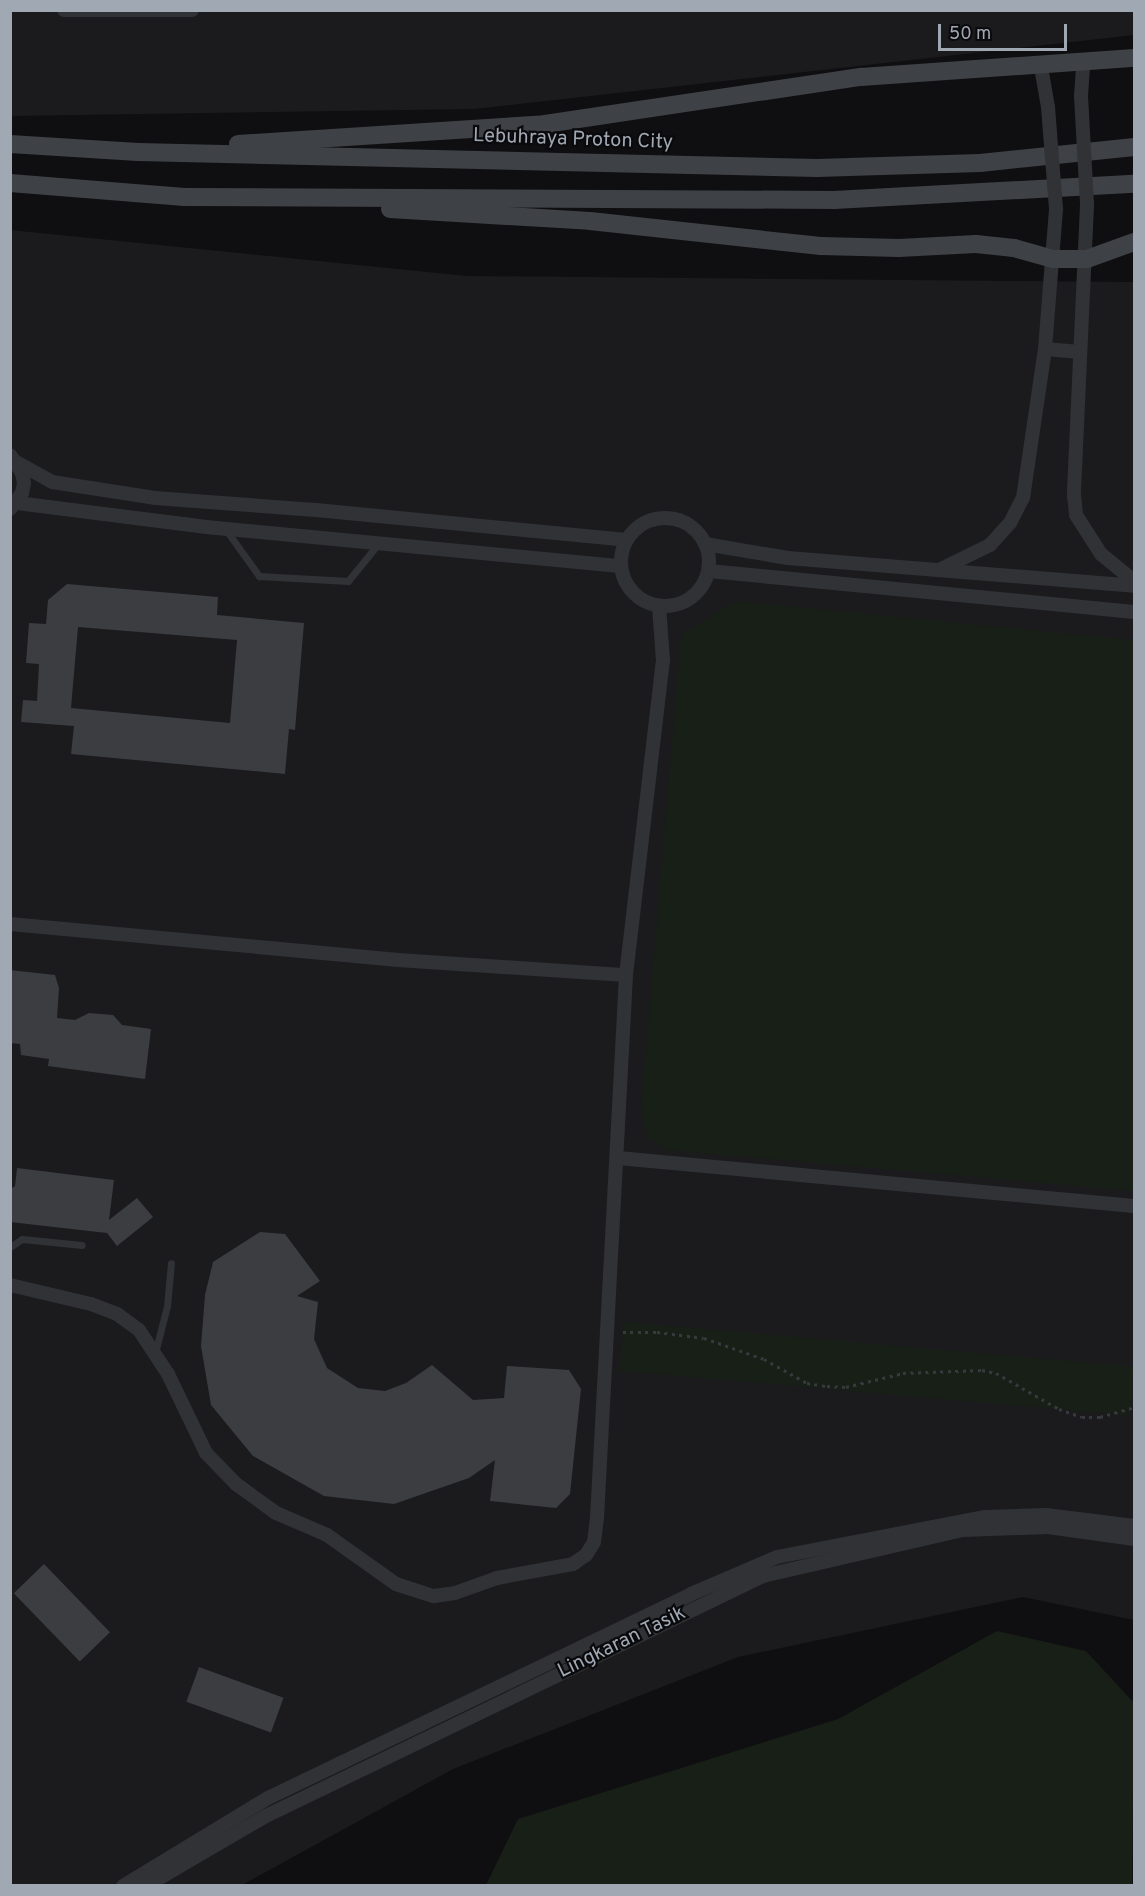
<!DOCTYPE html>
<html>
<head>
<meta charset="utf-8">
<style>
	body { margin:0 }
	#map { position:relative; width:1145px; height:1896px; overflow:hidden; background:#0f0f11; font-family:Overpass,sans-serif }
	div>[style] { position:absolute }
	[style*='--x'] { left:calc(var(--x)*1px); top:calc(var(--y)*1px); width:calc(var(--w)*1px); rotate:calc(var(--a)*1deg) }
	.built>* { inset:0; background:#1b1b1e }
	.green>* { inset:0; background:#171f17; transform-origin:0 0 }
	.building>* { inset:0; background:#3b3d41; transform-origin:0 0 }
	.path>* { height:3px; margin-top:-1.5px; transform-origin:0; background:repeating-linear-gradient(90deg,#36393d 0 3px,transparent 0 7.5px) }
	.service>* { height:7px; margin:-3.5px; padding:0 3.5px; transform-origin:3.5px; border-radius:3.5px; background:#303236 }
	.minor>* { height:14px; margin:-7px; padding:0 7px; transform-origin:7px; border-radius:7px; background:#303236 }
	.minor>.ring { margin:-7px; padding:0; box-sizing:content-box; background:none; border:14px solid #303236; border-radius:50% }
	.secondary>* { height:18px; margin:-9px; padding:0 9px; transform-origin:9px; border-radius:9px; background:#3e4146 }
	.minor-bridge>* { height:14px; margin:-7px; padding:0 7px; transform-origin:7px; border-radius:7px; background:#303236 }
	span { translate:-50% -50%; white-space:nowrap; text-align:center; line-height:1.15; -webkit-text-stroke:4.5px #0a0a0c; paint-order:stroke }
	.street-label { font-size:20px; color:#9fa8b3 }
	.frame { position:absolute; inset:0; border:12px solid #9fa8b3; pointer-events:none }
	.scale { position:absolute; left:938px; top:24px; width:129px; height:27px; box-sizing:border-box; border:3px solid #9fa8b3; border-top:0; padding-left:8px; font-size:18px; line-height:21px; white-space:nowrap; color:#9fa8b3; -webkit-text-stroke:4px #0a0a0c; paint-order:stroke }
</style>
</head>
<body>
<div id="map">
	<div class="built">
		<div style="clip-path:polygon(1134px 10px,1134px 35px,474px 109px,11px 116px,10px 11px)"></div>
		<div style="clip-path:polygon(10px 230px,467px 276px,1134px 282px,1134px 1620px,1023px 1597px,738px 1657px,453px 1769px,242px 1885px,11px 1885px)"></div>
	</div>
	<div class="green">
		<div style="clip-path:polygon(736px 601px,1134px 640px,1134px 1191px,667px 1150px,647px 1136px,641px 1110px,681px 635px)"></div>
		<div style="left:624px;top:1322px;width:512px;height:49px;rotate:5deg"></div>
		<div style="clip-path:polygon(997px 1631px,1086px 1651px,1134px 1703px,1132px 1885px,486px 1885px,518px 1819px,838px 1719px)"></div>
	</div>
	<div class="building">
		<div style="clip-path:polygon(evenodd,67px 584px,218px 597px,217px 615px,304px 623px,295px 730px,289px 729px,285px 774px,71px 754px,74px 726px,21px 722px,23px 700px,37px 701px,39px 664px,26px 663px,29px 623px,46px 624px,48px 600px,67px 584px,78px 627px,237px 640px,230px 723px,71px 708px,78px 627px)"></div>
		<div style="clip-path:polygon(10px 970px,55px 975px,59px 988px,57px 1018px,75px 1020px,89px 1013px,113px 1015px,122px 1025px,151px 1029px,145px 1079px,48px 1066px,49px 1059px,21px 1055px,20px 1044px,10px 1043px)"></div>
		<div style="clip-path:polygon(17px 1168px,114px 1180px,109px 1220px,137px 1198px,153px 1217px,117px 1246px,107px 1233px,10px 1222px,10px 1189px,15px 1186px)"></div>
		<div style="clip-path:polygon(260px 1232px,285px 1234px,320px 1281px,297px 1296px,318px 1302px,314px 1339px,327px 1368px,358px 1388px,385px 1391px,406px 1383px,432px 1365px,473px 1400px,504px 1398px,507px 1366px,569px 1370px,581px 1389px,570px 1494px,556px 1508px,490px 1501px,495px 1460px,469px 1478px,394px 1504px,324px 1496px,253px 1456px,211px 1405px,201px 1346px,205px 1295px,213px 1262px)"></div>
		<div style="left:44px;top:1564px;width:95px;height:42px;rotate:46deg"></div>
		<div style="left:199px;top:1667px;width:90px;height:37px;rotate:20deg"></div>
	</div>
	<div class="path">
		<div style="--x:623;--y:1332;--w:34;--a:0"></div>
		<div style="--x:657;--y:1332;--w:47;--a:7.3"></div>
		<div style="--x:704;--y:1338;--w:64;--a:19.3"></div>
		<div style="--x:764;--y:1359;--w:49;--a:29.2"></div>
		<div style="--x:807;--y:1383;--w:20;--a:9"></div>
		<div style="--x:827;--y:1386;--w:19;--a:3"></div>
		<div style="--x:846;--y:1387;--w:59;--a:-13.8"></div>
		<div style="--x:903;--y:1373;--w:79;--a:-2.2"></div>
		<div style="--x:982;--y:1370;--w:14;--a:12"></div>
		<div style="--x:996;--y:1373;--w:73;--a:29.7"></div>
		<div style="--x:1059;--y:1409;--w:24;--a:19"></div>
		<div style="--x:1082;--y:1417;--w:18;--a:0"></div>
		<div style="--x:1100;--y:1417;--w:35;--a:-16"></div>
	</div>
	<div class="service">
		<div style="--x:226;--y:530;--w:57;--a:54.3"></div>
		<div style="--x:259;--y:576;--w:89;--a:3.2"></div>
		<div style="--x:348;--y:581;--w:48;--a:-51"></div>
		<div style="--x:10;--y:1247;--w:14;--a:-34"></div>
		<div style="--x:22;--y:1239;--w:60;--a:5.7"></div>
		<div style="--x:155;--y:1353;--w:49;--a:-75.7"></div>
		<div style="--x:167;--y:1306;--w:43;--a:-84.7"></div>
	</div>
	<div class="minor">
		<div style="--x:64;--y:10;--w:128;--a:0"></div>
		<div style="--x:1041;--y:67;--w:41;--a:80.1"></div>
		<div style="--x:1081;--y:96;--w:32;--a:-86"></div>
		<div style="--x:1087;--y:205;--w:290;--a:92.6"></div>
		<div style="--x:1074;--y:495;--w:20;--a:84"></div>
		<div style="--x:1076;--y:515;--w:46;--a:57.3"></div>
		<div style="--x:1101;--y:554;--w:43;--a:39.3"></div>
		<div style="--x:1045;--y:349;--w:35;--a:5"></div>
		<div style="--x:10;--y:455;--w:22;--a:56"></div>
		<div style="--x:22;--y:473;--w:10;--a:79"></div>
		<div style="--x:24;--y:483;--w:10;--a:101"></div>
		<div style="--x:22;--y:493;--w:20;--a:127"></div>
		<div style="--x:18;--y:463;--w:39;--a:29"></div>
		<div style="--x:52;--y:482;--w:104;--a:8.8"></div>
		<div style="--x:155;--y:498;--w:161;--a:4.3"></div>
		<div style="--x:316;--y:510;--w:312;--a:5.5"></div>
		<div style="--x:17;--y:503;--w:191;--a:7.2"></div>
		<div style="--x:206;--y:527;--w:416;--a:5.4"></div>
		<div class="ring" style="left:621px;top:518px;width:74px;height:74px"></div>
		<div style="--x:705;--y:544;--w:84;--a:9.6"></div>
		<div style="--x:788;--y:558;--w:347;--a:4.6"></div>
		<div style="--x:941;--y:569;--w:55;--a:-26.1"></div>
		<div style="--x:990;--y:545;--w:30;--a:-48"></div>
		<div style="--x:1010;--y:523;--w:28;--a:-63"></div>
		<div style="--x:1023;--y:498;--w:151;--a:-81.6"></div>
		<div style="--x:1045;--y:349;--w:141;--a:-85.5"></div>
		<div style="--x:709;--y:571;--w:427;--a:5.5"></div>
		<div style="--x:10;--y:924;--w:390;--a:5.3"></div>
		<div style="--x:398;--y:960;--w:228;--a:3.8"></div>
		<div style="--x:618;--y:1158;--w:518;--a:5.31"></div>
		<div style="--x:10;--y:1285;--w:83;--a:13.2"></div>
		<div style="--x:91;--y:1304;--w:28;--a:21"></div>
		<div style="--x:117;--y:1314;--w:27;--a:36"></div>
		<div style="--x:139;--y:1330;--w:53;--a:56.6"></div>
		<div style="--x:168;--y:1374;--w:88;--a:64.3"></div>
		<div style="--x:206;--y:1453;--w:43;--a:45.9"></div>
		<div style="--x:236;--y:1484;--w:49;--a:35.9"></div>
		<div style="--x:276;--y:1513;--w:56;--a:23.3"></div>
		<div style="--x:327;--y:1535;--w:85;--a:35.4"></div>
		<div style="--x:396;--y:1584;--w:40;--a:18"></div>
		<div style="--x:434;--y:1596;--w:21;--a:-8"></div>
		<div style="--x:455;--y:1593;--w:45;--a:-19.7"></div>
		<div style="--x:497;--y:1578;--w:77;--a:-10.4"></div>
		<div style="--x:573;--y:1564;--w:16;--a:-35"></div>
		<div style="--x:586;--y:1555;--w:15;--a:-58"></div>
		<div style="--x:594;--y:1542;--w:24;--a:-83"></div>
		<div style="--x:597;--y:1518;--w:544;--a:-86.94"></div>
		<div style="--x:626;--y:975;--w:317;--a:-83.3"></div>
		<div style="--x:663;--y:660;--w:53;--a:-94.3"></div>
		<div style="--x:123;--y:1886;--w:170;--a:-31.3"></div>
		<div style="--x:268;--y:1798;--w:470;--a:-25.7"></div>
		<div style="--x:691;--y:1594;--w:94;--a:-23.3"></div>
		<div style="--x:777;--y:1557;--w:212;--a:-10.9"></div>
		<div style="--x:985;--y:1517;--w:61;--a:-1.9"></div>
		<div style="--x:1046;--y:1515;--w:89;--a:7.1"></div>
		<div style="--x:146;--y:1886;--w:139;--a:-30.3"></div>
		<div style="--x:266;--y:1816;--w:552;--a:-25.78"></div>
		<div style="--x:763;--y:1576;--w:205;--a:-13"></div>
		<div style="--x:963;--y:1530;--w:85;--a:-2"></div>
		<div style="--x:1048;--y:1527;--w:87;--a:7.9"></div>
	</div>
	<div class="secondary">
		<div style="--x:10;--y:144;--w:128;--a:3.6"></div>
		<div style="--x:138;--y:152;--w:679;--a:1.35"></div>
		<div style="--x:817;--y:168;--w:163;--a:-1.8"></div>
		<div style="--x:980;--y:163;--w:155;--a:-5.9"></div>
		<div style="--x:238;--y:144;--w:308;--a:-3.7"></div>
		<div style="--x:545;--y:124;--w:319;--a:-8.5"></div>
		<div style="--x:861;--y:77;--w:274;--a:-4"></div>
		<div style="--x:10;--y:183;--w:175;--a:4.6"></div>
		<div style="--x:184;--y:197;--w:650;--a:0.26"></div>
		<div style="--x:834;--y:200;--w:300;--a:-3.1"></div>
		<div style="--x:390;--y:209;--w:200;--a:3.4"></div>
		<div style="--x:590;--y:221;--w:232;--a:6.2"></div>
		<div style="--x:821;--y:246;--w:78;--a:1.5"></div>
		<div style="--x:899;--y:248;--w:77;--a:-3"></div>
		<div style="--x:976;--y:244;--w:38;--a:6"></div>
		<div style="--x:1014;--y:248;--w:41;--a:15.8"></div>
		<div style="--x:1053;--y:259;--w:34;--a:0"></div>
		<div style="--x:1087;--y:259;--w:50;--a:-19.9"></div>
	</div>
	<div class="minor-bridge">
		<div style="--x:1081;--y:96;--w:109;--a:86.8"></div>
		<div style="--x:1048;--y:107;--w:101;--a:85.5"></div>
	</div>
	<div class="street-label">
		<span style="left:573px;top:140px;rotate:2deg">Lebuhraya Proton City</span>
		<span style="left:622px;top:1643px;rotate:-26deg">Lingkaran Tasik</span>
	</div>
	<div class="frame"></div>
	<div class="scale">50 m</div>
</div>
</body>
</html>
